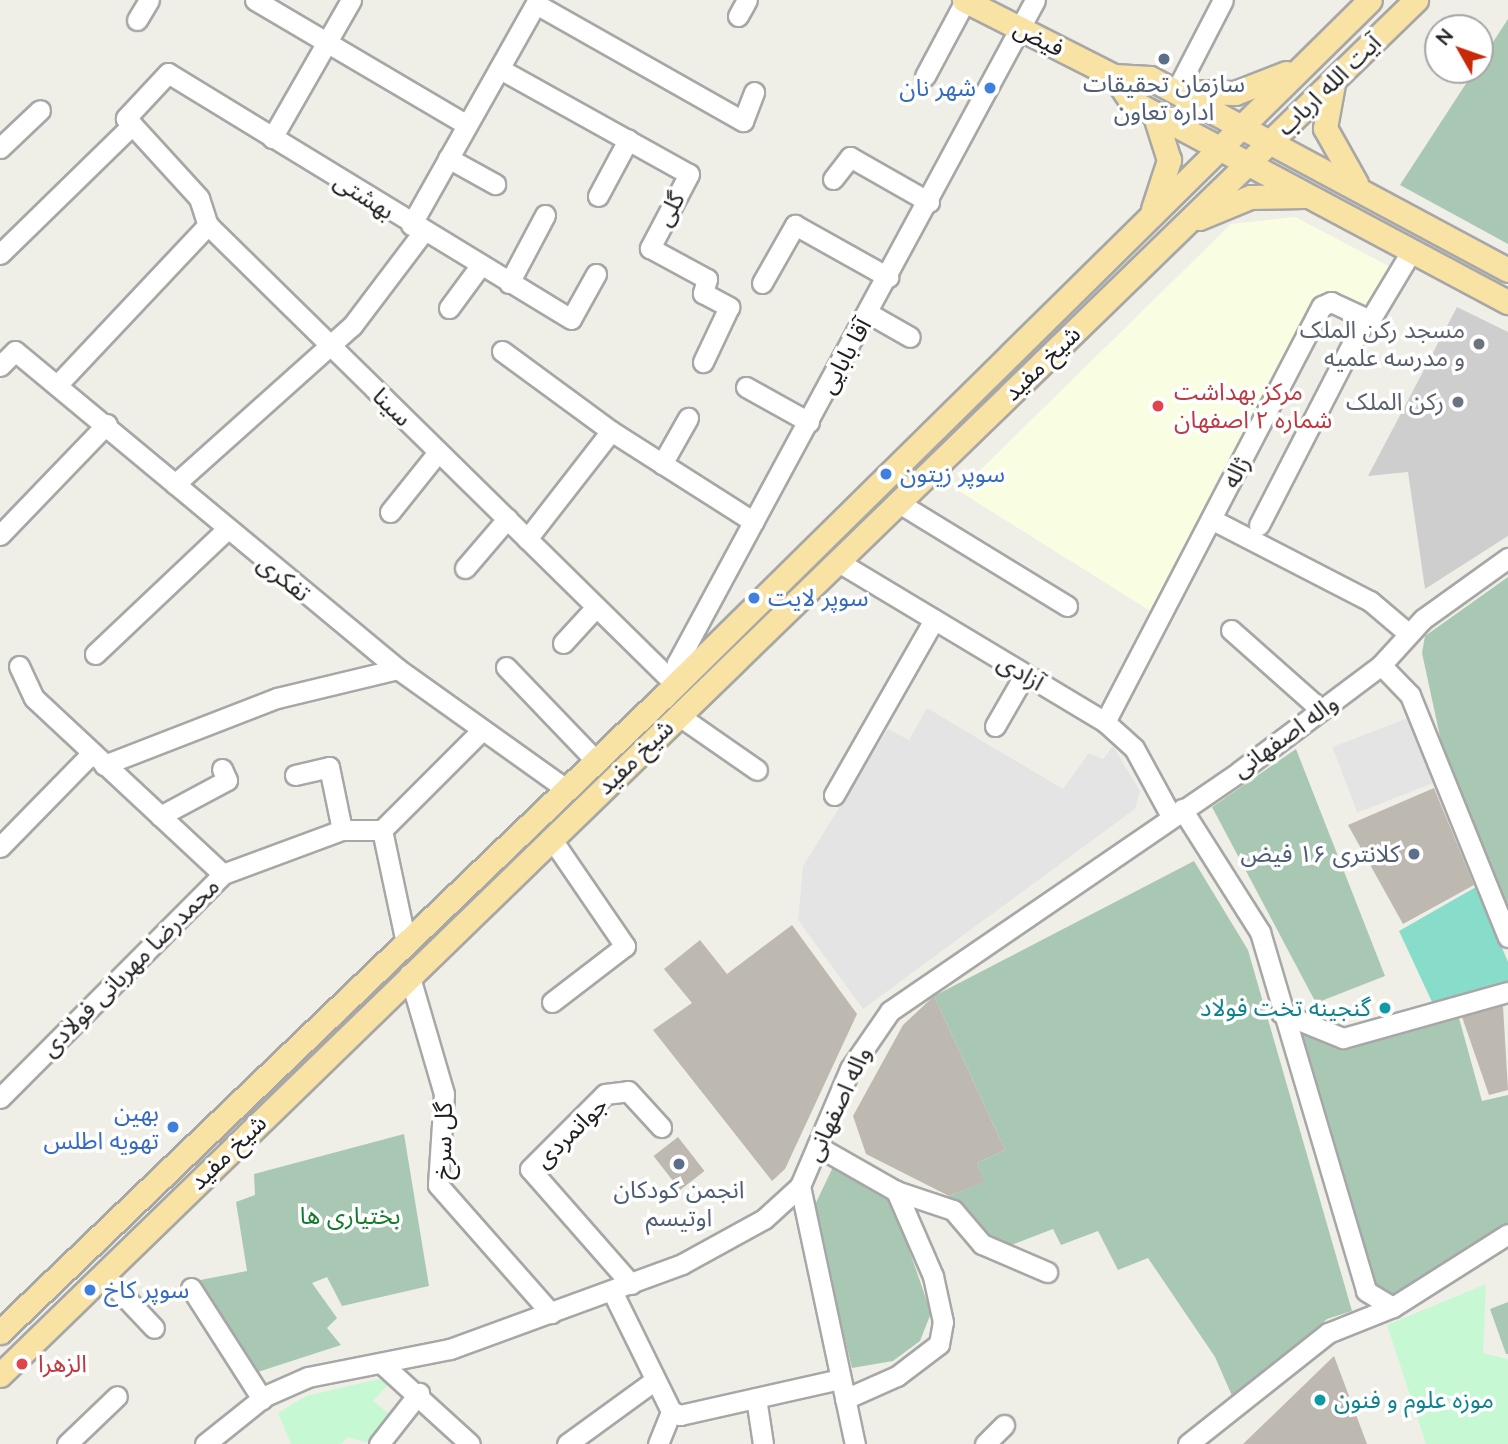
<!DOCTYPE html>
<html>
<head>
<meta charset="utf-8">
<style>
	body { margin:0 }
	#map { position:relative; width:1508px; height:1444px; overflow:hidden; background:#f0efe7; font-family:Mulish,"Noto Sans Arabic",sans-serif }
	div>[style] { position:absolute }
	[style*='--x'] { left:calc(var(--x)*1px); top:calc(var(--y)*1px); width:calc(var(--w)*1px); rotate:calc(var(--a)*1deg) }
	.education>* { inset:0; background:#f9fee2 }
	.religious>* { inset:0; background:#cecece }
	.cemetery>* { inset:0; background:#a9c8b3 }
	.park>* { inset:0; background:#c6f8d3 }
	.pitch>* { inset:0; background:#88dcca }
	.parking>* { inset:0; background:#e4e4e4; transform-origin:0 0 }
	.building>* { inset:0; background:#bdb8b0; transform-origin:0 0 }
	.roads { filter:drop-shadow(2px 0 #a7a7a7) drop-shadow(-2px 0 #a7a7a7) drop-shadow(0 2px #a7a7a7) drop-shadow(0 -2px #a7a7a7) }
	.minor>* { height:19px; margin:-9.5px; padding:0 9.5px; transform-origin:9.5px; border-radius:9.5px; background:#fff }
	.major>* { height:23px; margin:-11.5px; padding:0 11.5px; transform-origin:11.5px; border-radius:11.5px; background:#f8e2a4 }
	.dots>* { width:19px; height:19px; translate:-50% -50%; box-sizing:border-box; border:4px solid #fff; border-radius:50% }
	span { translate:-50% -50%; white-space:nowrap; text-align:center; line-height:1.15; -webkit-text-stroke:7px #fff; paint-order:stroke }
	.street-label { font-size:24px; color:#202020 }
	.service-label { font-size:24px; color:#4e5e75 }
	.right { translate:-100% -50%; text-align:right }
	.shop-label { font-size:24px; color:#366cbe }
	.left { translate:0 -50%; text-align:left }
	.worship-label { font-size:24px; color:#5b616d }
	.health-label { font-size:24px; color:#be3a42 }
	.culture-label { font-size:24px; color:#0d838f }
	.park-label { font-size:24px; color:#107c2c }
	.north { position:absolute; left:1424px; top:14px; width:70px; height:70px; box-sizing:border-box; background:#fff; border:2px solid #a6a6a6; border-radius:50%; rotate:310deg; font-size:19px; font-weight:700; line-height:28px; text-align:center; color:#202020 }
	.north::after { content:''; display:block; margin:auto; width:24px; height:32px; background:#c82908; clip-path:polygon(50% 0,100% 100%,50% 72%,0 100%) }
</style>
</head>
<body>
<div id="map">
	<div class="education">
		<div style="clip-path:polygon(1295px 217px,1398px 271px,1374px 316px,1331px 302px,1160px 617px,959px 491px,1231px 224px)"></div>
	</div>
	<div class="religious">
		<div style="clip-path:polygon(1457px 307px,1508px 332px,1508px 536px,1425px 589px,1408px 472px,1368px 476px)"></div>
	</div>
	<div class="cemetery">
		<div style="clip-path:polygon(1508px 19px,1508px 244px,1400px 185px)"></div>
		<div style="clip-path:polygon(1508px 577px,1508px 913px,1444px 755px,1422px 653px,1425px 636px)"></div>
		<div style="clip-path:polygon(1296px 749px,1385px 976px,1316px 1003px,1212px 807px)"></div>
		<div style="clip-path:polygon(1194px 861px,1248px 950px,1352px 1311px,1327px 1319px,1245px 1397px,1233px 1398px,1215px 1357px,1148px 1258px,1118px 1270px,1098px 1231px,1061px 1245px,1053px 1229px,1009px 1246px,987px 1237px,970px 1211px,942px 1199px,983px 1182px,977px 1163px,1005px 1150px,934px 996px)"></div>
		<div style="clip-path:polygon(1459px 1018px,1482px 1101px,1508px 1095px,1508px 1225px,1397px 1295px,1375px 1290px,1295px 1028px,1345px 1050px)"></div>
		<div style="clip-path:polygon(404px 1134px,429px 1286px,342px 1306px,327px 1277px,312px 1283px,337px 1318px,327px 1328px,341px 1345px,252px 1374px,195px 1281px,247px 1271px,236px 1202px,255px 1195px,254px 1174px)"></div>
		<div style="clip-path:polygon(833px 1167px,893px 1203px,931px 1313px,920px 1341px,893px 1361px,852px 1368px,813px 1209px)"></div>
		<div style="clip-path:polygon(1508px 1302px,1508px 1354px,1506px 1354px,1490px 1309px)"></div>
	</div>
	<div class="park">
		<div style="clip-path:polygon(1486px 1284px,1483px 1353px,1508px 1359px,1508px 1444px,1426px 1444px,1387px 1325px)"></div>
		<div style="clip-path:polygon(379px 1379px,389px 1384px,373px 1401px,393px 1417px,372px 1444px,348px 1437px,341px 1444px,291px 1444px,278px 1413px,306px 1396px)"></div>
	</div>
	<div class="pitch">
		<div style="clip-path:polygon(1476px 887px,1508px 962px,1508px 981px,1432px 1002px,1399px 931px)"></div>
	</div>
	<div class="parking">
		<div style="clip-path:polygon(927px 708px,1063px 789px,1089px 753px,1103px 759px,1113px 746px,1140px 791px,1135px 809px,863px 1009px,798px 920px,803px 866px,888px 729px,909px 740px)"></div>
		<div style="left:1408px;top:718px;width:70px;height:81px;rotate:69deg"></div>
	</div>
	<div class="building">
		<div style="clip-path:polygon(1434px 788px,1474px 885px,1403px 924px,1348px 825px)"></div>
		<div style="clip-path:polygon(792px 925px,857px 1014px,785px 1169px,772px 1181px,653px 1030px,692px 1003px,664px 969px,700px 940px,727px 974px)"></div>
		<div style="clip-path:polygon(934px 996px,1005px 1150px,977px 1163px,984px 1182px,949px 1196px,866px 1154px,853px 1116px,903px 1025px)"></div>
		<div style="clip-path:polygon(1503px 1006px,1508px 1090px,1489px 1095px,1462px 1017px)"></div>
		<div style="left:678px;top:1137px;width:43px;height:31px;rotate:52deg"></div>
		<div style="clip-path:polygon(1334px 1356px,1367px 1444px,1243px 1444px)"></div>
	</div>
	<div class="roads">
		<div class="minor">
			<div style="--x:255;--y:0;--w:246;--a:30.5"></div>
			<div style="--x:536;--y:4;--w:238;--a:29.5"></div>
			<div style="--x:743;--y:121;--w:31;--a:-69"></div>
			<div style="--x:738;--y:16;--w:18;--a:-61"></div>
			<div style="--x:137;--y:20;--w:23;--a:-59"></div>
			<div style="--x:500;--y:69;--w:216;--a:29.1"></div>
			<div style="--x:689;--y:174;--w:84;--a:117.8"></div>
			<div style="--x:650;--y:248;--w:65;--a:28.5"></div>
			<div style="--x:707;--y:279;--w:15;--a:106"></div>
			<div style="--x:703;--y:293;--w:30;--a:28"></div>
			<div style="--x:729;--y:307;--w:61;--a:115.3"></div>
			<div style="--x:925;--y:76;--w:85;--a:-61.9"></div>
			<div style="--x:1176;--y:91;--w:102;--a:-62.7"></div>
			<div style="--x:272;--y:138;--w:159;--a:-60.2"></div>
			<div style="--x:0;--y:148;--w:55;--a:-43.5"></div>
			<div style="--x:448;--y:158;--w:54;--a:29"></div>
			<div style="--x:833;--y:179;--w:28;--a:-52"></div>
			<div style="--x:850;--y:157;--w:91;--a:29.7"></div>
			<div style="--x:598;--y:196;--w:64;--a:-61.8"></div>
			<div style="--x:411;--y:225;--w:258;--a:-60.6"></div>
			<div style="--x:0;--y:254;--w:185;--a:-44.3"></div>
			<div style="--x:596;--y:274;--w:51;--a:119.1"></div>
			<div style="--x:571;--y:319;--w:472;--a:-148.6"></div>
			<div style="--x:168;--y:73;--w:62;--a:133"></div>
			<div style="--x:126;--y:118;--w:108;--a:47.6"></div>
			<div style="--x:199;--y:198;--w:28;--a:72"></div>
			<div style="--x:208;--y:225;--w:655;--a:44.51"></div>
			<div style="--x:509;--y:283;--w:77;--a:-62.1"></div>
			<div style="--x:762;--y:283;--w:67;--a:-60.4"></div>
			<div style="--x:795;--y:225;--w:107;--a:29.2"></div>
			<div style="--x:449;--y:308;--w:52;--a:-53.6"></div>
			<div style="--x:868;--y:313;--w:48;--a:29.7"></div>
			<div style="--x:502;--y:351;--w:135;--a:36.3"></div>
			<div style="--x:611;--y:431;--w:169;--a:32.5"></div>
			<div style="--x:0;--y:366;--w:21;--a:-45"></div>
			<div style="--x:15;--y:351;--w:498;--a:39.7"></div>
			<div style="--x:398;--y:669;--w:206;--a:35.5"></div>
			<div style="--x:58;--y:384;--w:219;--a:-46.7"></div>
			<div style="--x:746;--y:387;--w:72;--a:29.1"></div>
			<div style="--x:662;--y:464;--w:53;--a:-60.5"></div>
			<div style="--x:175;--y:484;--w:237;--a:-41.8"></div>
			<div style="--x:352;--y:326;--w:118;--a:-52.9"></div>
			<div style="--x:899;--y:503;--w:197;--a:31.5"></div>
			<div style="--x:390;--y:512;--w:77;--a:-51.3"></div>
			<div style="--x:1211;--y:519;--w:179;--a:27.3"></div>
			<div style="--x:1370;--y:601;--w:51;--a:40.2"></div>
			<div style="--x:1259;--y:525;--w:229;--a:-62.8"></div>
			<div style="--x:0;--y:535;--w:154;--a:-46.1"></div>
			<div style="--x:527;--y:539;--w:137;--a:-52.1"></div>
			<div style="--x:837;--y:561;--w:313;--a:31"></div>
			<div style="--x:1105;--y:722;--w:39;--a:42"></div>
			<div style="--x:1134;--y:748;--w:77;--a:61.4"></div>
			<div style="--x:465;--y:568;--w:65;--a:-49.4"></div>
			<div style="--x:1231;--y:630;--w:120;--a:41.6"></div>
			<div style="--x:563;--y:643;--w:49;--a:-47.5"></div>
			<div style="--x:95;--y:654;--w:179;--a:-43.4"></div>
			<div style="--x:1381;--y:665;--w:42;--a:46"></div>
			<div style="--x:1410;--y:695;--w:261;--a:68"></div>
			<div style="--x:19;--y:666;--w:35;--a:65"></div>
			<div style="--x:34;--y:698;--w:258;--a:43"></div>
			<div style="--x:506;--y:667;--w:130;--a:46.2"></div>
			<div style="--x:675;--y:684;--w:21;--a:-85"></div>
			<div style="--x:677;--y:663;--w:753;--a:-61.63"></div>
			<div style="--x:678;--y:715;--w:96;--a:34.8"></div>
			<div style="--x:1105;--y:722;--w:469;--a:-62.5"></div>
			<div style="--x:1322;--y:306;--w:10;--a:-24"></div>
			<div style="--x:1331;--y:302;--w:43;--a:24.8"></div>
			<div style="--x:1370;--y:320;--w:82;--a:-59"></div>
			<div style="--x:995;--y:726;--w:60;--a:-60"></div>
			<div style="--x:104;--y:765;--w:186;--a:-21.2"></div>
			<div style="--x:277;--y:698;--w:124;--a:-13.5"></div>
			<div style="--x:295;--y:775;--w:35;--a:-13"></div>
			<div style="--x:329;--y:767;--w:64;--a:78.3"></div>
			<div style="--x:834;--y:795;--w:202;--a:-60.3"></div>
			<div style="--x:1182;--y:809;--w:146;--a:57.6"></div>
			<div style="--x:1260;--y:932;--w:374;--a:73.5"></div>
			<div style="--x:1366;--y:1291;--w:31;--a:31"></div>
			<div style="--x:160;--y:816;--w:76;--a:-28.2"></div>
			<div style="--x:227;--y:780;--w:12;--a:-114"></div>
			<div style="--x:382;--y:830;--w:116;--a:78"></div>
			<div style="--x:551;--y:838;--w:131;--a:55.6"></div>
			<div style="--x:625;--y:946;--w:92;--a:142.5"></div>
			<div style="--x:0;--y:847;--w:132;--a:-45.6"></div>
			<div style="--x:409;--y:974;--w:125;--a:73.7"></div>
			<div style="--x:444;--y:1094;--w:91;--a:93.8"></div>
			<div style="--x:438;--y:1185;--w:171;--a:48.6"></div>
			<div style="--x:1281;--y:1013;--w:67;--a:22"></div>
			<div style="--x:1343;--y:1038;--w:171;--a:-15.6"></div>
			<div style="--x:0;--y:1098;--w:316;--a:-45.1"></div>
			<div style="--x:223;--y:874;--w:127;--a:-20.3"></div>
			<div style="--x:342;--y:830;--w:40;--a:0"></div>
			<div style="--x:382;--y:830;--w:139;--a:-45"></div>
			<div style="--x:817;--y:1146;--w:91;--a:29.7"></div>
			<div style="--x:896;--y:1191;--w:60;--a:18.4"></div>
			<div style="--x:953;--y:1210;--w:45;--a:49.5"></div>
			<div style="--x:982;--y:1244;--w:71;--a:23.3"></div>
			<div style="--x:800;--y:1186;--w:264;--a:78"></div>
			<div style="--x:103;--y:1274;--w:74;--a:46.6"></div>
			<div style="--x:631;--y:1284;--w:153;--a:-131.3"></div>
			<div style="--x:530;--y:1169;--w:106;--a:-45"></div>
			<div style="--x:605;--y:1094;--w:23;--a:-7"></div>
			<div style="--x:628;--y:1091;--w:49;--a:47.5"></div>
			<div style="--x:191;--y:1288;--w:132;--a:57.4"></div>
			<div style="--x:612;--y:1291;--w:134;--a:63.8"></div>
			<div style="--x:381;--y:1363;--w:120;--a:42.3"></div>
			<div style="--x:756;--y:1398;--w:47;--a:81.3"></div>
			<div style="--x:845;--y:1399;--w:57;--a:-23.9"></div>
			<div style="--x:897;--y:1376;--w:53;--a:-37.3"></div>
			<div style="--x:939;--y:1344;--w:22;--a:-80"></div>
			<div style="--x:943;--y:1322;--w:47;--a:-102.3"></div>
			<div style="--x:933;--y:1276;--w:93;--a:-113.5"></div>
			<div style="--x:671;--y:1411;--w:10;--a:24"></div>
			<div style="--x:680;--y:1415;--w:164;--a:-12.7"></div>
			<div style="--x:67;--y:1444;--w:69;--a:-43.8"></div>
			<div style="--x:205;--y:1444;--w:77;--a:-38.7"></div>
			<div style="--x:265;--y:1396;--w:47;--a:-23.8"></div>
			<div style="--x:308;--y:1377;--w:145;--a:-11.2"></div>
			<div style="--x:450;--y:1349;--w:247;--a:-20.1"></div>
			<div style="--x:682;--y:1264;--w:94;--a:-28.8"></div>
			<div style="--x:764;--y:1219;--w:49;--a:-42.5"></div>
			<div style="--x:800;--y:1186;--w:127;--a:-66.9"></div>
			<div style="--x:850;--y:1069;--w:70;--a:-55.4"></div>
			<div style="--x:890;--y:1011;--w:424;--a:-34.4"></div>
			<div style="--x:1240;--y:771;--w:176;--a:-36.9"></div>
			<div style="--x:1381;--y:665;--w:62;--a:-47.6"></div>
			<div style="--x:1423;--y:619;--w:105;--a:-35.7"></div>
			<div style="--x:379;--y:1444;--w:65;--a:-51.9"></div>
			<div style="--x:567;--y:1444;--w:109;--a:-36"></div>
			<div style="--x:658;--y:1444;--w:35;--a:-68"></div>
			<div style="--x:985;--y:1444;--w:27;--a:-45"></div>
			<div style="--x:1188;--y:1444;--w:179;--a:-38.4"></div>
			<div style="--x:1328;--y:1333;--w:70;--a:-21.8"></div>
			<div style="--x:1393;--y:1307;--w:136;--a:-32.4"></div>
		</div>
		<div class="major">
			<div style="--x:964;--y:0;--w:168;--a:26.9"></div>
			<div style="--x:1114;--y:76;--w:36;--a:3"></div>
			<div style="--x:1150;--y:78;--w:406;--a:28.2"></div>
			<div style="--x:1114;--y:76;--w:30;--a:56"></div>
			<div style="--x:1131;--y:101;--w:427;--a:28.1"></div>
			<div style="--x:1333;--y:84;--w:45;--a:100.3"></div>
			<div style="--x:1325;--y:128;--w:63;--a:60.6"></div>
			<div style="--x:1184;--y:92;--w:51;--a:1.1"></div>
			<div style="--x:1235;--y:93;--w:55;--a:-21.4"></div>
			<div style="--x:1153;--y:209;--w:52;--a:-71.9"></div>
			<div style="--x:1169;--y:160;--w:49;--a:-107.7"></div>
			<div style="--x:1199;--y:218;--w:55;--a:-22.4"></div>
			<div style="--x:1250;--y:197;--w:54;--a:-1.1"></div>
			<div style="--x:0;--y:1332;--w:919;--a:-43.77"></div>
			<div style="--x:664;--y:696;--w:991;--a:-44.59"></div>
			<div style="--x:0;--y:1375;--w:1974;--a:-44.16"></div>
		</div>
	</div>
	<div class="dots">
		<div style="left:1164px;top:59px;background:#5c6f8a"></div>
		<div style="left:990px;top:88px;background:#3f7fe0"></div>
		<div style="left:1479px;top:344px;background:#6b7280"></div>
		<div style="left:1458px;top:402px;background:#6b7280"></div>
		<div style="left:1158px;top:406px;background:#e0444e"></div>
		<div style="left:886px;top:474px;background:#3f7fe0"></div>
		<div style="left:754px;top:598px;background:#3f7fe0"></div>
		<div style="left:1414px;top:854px;background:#5c6f8a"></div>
		<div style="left:1385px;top:1008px;background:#0f9aa8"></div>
		<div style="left:173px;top:1127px;background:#3f7fe0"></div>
		<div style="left:679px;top:1164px;background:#5c6f8a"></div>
		<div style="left:90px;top:1290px;background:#3f7fe0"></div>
		<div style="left:22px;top:1364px;background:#e0444e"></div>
		<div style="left:1320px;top:1400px;background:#0f9aa8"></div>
	</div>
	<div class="street-label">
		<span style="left:1039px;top:38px;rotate:27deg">فیض</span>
		<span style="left:1329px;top:85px;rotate:-44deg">آیت الله ارباب</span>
		<span style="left:364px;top:196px;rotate:32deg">بهشتی</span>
		<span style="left:670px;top:209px;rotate:-62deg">گلی</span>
		<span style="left:845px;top:356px;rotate:-61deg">آقا بابایی</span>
		<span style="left:1042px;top:363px;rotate:-44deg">شیخ مفید</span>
		<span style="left:392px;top:407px;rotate:44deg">سینا</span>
		<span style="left:1236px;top:472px;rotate:-63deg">ژاله</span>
		<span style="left:284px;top:578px;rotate:39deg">تفکری</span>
		<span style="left:1021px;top:672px;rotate:31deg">آزادی</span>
		<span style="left:1285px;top:736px;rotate:-36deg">واله اصفهانی</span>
		<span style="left:635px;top:757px;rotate:-44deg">شیخ مفید</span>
		<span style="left:130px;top:967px;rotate:-45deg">محمدرضا مهربانی فولادی</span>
		<span style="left:838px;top:1104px;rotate:-65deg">واله اصفهانی</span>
		<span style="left:571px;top:1132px;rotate:-44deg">جوانمردی</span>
		<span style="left:443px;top:1141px;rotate:-89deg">گل سرخ</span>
		<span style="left:228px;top:1152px;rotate:-44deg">شیخ مفید</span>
	</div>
	<div class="service-label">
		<span style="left:1164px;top:98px">سازمان تحقیقات<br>اداره تعاون</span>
		<span class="right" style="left:1400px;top:854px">کلانتری ۱۶ فیض</span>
		<span style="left:679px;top:1204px">انجمن کودکان<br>اوتیسم</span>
	</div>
	<div class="shop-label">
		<span class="right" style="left:976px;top:88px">شهر نان</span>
		<span class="left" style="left:900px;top:474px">سوپر زیتون</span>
		<span class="left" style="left:768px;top:598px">سوپر لایت</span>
		<span class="right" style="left:159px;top:1127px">بهین<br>تهویه اطلس</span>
		<span class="left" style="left:104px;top:1290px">سوپر کاخ</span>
	</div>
	<div class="worship-label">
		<span class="right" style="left:1465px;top:344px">مسجد رکن الملک<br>و مدرسه علمیه</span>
		<span class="right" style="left:1444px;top:402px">رکن الملک</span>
	</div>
	<div class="health-label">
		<span class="left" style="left:1174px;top:406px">مرکز بهداشت<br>شماره ۲ اصفهان</span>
		<span class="left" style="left:38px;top:1364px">الزهرا</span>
	</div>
	<div class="culture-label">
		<span class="right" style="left:1371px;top:1008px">گنجینه تخت فولاد</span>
		<span class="left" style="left:1334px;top:1400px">موزه علوم و فنون</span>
	</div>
	<div class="park-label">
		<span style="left:350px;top:1216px">بختیاری ها</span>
	</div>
	<div class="north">N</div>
</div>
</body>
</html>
